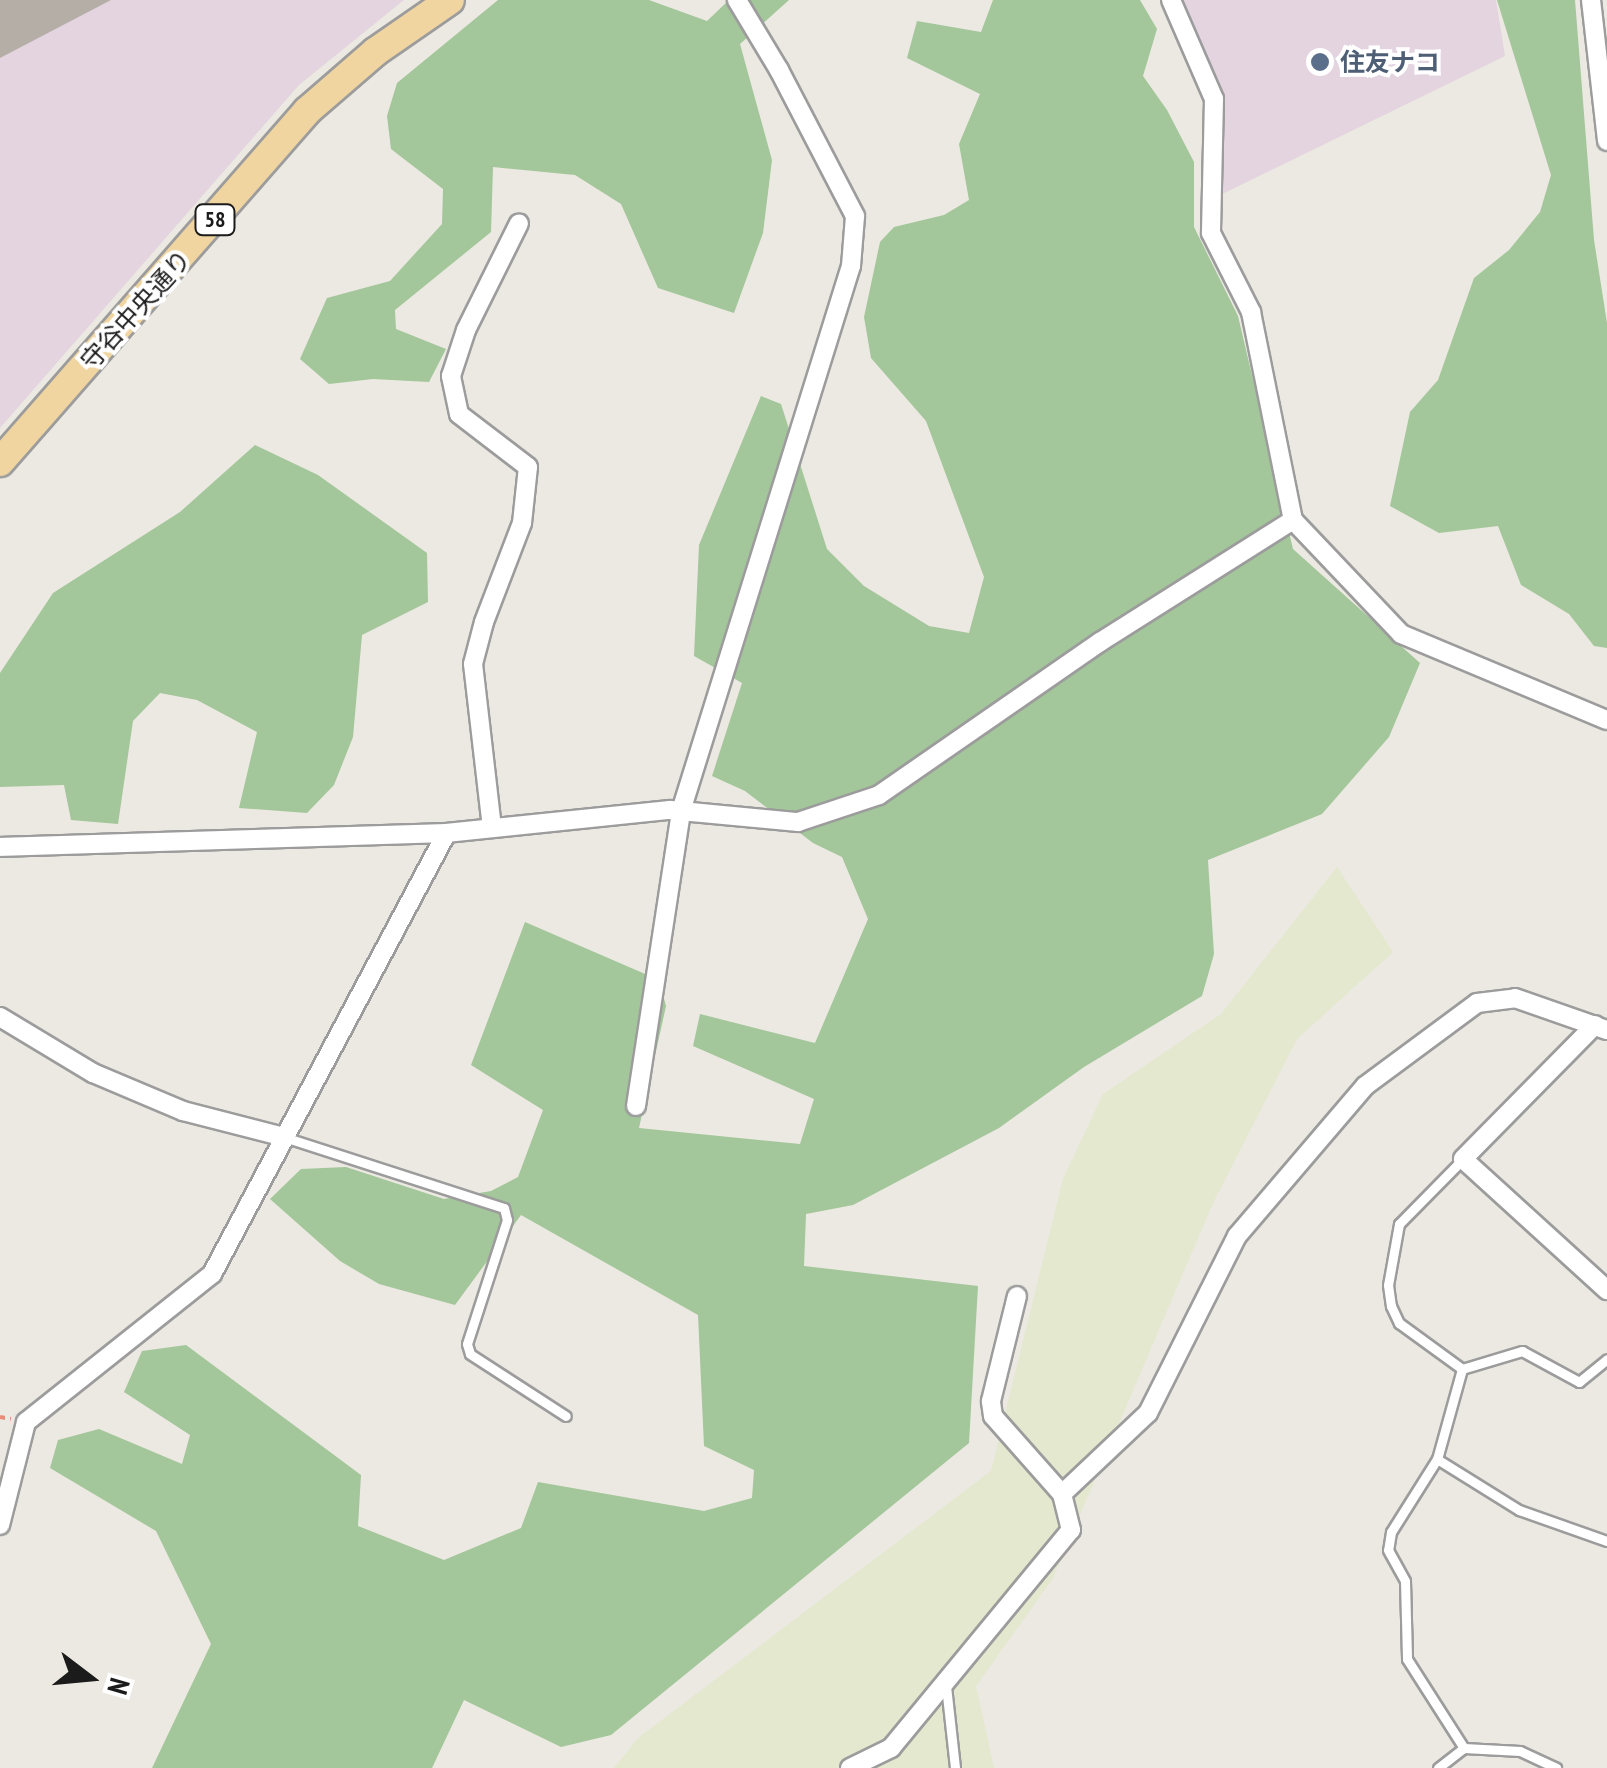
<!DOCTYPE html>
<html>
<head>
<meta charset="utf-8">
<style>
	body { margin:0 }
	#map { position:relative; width:1607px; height:1768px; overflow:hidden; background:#ebe9e1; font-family:"PT Sans Narrow","Noto Sans JP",sans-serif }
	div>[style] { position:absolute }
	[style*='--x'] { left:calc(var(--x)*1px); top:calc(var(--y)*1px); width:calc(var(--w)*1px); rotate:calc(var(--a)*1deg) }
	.industrial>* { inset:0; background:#e3d4df }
	.farmland>* { inset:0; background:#e4e8ce }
	.forest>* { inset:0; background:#a3c69a }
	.building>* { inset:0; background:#b4aea7 }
	.path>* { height:4px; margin-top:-2px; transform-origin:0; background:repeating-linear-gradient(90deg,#e98b75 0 5px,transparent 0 10px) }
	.roads { filter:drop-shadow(2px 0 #9c9c9c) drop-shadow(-2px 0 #9c9c9c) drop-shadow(0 2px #9c9c9c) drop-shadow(0 -2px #9c9c9c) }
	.service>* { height:9px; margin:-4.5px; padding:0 4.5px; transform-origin:4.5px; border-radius:4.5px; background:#fff }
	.minor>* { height:18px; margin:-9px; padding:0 9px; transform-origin:9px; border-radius:9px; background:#fff }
	.primary>* { height:28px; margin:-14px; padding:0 14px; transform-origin:14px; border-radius:14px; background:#f0d5a1 }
	.dots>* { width:28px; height:28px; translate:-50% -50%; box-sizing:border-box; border:5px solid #fff; border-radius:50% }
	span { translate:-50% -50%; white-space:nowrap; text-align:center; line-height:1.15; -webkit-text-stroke:8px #fff; paint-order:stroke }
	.shield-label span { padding:2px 8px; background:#fff; border:2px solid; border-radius:8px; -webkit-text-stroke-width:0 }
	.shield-label { font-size:22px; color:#1b1b1b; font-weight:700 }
	.service-label { font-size:25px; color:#4e5e75; font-weight:700 }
	.left { translate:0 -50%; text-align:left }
	.street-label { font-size:25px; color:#1b1b1b }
	.north { position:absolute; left:40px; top:1628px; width:100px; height:100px; -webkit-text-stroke:8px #fff; paint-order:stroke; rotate:106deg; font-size:28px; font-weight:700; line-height:40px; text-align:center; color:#1b1b1b }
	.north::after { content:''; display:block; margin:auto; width:35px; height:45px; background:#1b1b1b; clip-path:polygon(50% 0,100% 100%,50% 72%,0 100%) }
</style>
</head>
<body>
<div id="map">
	<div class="industrial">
		<div style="clip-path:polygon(0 0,404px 0,299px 85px,0 428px)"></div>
		<div style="clip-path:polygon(1171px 0,1496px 0,1505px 56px,1214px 198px,1214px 99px)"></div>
	</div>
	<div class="farmland">
		<div style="clip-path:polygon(1337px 867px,1393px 952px,1297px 1039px,1213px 1203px,1053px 1578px,976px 1686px,994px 1768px,614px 1768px,638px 1738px,991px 1471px,1063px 1179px,1103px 1094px,1221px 1014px)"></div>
	</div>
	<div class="forest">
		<div style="clip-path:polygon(498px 0,649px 0,707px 21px,729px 0,789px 0,740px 44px,772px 160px,763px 233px,734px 313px,658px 288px,621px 204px,575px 175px,493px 167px,491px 232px,395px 310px,396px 329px,446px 349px,429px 382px,373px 379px,329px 384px,300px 359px,327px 298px,390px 281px,442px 224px,443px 189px,391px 149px,387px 116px,397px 83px)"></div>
		<div style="clip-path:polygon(993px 0,1140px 0,1157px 29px,1143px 76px,1167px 110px,1194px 162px,1194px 227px,1238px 316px,1293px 549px,1420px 663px,1389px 737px,1322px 814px,1208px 860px,1214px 954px,1202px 996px,1084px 1067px,999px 1128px,853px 1205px,806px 1214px,804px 1266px,978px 1286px,969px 1443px,611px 1735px,561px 1747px,464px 1700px,432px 1768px,152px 1768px,211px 1644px,156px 1531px,50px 1468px,58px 1440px,99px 1429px,182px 1464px,190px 1435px,124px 1392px,142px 1351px,186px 1345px,361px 1475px,358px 1526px,444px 1560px,521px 1528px,538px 1482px,704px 1511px,752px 1498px,754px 1470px,704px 1446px,698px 1315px,521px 1215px,455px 1305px,379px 1284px,340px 1261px,270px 1199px,301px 1169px,346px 1167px,444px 1199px,491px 1191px,518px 1177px,543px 1110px,471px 1065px,525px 922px,659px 980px,666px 1006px,639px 1128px,800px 1144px,814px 1099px,693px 1046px,700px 1014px,815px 1043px,868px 919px,842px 857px,813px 843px,745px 791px,712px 776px,742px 683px,694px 656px,699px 545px,761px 396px,781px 404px,827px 549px,864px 586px,929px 626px,969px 633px,984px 577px,926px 421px,871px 358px,864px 317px,880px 242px,894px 227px,944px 215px,969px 200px,959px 144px,980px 94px,907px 58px,917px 21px,981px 32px)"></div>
		<div style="clip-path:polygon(1497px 0,1575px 0,1594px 240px,1607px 323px,1607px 648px,1594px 646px,1569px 614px,1521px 585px,1498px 526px,1439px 533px,1390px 506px,1410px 412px,1438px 380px,1474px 278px,1509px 250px,1540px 212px,1551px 175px)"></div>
		<div style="clip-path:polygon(255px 445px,318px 475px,427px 553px,428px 602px,362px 635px,353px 737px,334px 785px,307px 813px,239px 808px,257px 732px,197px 700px,160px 693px,133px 721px,118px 824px,71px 820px,64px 785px,0 787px,0 673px,53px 593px,180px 512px)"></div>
	</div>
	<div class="building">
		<div style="clip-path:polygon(0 0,111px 0,0 58px)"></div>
	</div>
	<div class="path">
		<div style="--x:0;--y:1417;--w:11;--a:10"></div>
	</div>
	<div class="roads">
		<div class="service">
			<div style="--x:284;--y:1137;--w:231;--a:17.9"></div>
			<div style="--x:504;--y:1208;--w:12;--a:76"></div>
			<div style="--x:507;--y:1220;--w:130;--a:107.9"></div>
			<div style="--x:467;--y:1344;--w:10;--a:73"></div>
			<div style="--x:470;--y:1354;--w:114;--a:32.9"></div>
			<div style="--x:1463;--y:1159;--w:91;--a:134.6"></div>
			<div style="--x:1399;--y:1224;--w:62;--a:100.2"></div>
			<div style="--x:1388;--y:1285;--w:21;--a:82"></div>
			<div style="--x:1391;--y:1306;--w:19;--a:65"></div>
			<div style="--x:1399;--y:1323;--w:78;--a:36.1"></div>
			<div style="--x:1462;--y:1369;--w:93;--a:105.5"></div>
			<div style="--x:1437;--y:1459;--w:86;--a:122.2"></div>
			<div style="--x:1391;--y:1532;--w:18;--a:99"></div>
			<div style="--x:1388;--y:1550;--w:35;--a:61"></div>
			<div style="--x:1405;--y:1581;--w:78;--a:88.5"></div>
			<div style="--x:1407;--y:1659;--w:106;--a:57.4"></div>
			<div style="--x:1462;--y:1369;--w:63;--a:-16.7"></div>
			<div style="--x:1522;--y:1351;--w:65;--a:28.5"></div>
			<div style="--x:1579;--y:1382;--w:36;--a:-39"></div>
			<div style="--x:1437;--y:1459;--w:97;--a:31.9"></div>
			<div style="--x:1519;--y:1510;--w:93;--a:19.4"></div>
			<div style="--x:946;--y:1686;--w:82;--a:83.7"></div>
			<div style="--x:1438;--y:1768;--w:33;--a:-38"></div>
			<div style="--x:1464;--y:1748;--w:56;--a:3.1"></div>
			<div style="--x:1520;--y:1751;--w:40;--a:25"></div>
		</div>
		<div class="minor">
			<div style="--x:1171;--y:0;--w:108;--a:66.5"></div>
			<div style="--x:1214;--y:99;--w:134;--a:91.3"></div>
			<div style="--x:1211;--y:233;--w:89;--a:63.1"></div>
			<div style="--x:1251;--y:312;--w:212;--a:78.6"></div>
			<div style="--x:1293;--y:520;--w:157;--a:46.5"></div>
			<div style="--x:1401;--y:634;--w:223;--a:22.7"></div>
			<div style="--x:1591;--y:0;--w:142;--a:83.5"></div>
			<div style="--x:492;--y:828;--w:165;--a:-96.6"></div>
			<div style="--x:473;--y:664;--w:43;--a:-75.3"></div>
			<div style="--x:484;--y:622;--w:106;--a:-69"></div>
			<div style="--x:522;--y:523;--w:56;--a:-83.9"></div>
			<div style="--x:528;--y:467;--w:87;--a:-142.5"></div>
			<div style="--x:459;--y:414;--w:39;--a:-102"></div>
			<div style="--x:451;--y:376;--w:48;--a:-71.9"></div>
			<div style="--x:466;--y:330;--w:119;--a:-63.6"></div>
			<div style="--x:0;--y:847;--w:446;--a:-1.8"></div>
			<div style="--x:446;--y:833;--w:225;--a:-5.9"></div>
			<div style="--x:670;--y:810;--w:129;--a:5.4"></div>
			<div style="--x:798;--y:822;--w:85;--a:-18.4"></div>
			<div style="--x:879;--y:795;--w:269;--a:-34.7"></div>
			<div style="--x:1100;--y:642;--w:228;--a:-32.3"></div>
			<div style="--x:0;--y:1017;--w:109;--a:31.1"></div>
			<div style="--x:93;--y:1073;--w:98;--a:22.9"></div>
			<div style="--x:183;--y:1111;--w:104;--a:14.4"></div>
			<div style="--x:1595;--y:1025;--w:188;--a:134.6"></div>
			<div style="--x:1463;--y:1159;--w:195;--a:42.3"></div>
			<div style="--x:636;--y:1106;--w:298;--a:-81.3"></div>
			<div style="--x:681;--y:811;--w:571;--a:-72.68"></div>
			<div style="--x:851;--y:266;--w:50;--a:-85.4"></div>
			<div style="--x:855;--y:216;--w:165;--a:-117.5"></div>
			<div style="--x:779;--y:70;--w:82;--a:-121"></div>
			<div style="--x:1062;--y:1494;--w:118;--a:-43.3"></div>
			<div style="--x:1148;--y:1413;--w:198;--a:-63.3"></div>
			<div style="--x:1237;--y:1236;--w:197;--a:-49.5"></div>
			<div style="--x:1365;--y:1086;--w:139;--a:-36.5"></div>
			<div style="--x:1477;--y:1003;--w:38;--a:-7"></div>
			<div style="--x:1515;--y:998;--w:97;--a:19.2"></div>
			<div style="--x:0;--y:1525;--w:106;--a:-75.8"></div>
			<div style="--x:26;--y:1422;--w:238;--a:-38.5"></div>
			<div style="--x:212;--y:1274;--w:499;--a:-62"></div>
			<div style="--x:850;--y:1768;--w:46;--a:-26"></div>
			<div style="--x:891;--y:1748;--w:283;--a:-50.5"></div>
			<div style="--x:1071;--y:1530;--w:37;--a:-104"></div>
			<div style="--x:1062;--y:1494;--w:104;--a:-131.5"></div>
			<div style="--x:993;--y:1416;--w:15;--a:-98"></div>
			<div style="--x:991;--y:1401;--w:108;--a:-76.1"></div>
		</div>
		<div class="primary">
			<div style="--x:0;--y:462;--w:466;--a:-48.8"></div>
			<div style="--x:307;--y:111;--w:90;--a:-40.9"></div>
			<div style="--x:375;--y:52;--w:91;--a:-34.7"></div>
		</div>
	</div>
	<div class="dots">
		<div style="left:1320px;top:62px;background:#5c6f8a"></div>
	</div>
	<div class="shield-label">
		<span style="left:215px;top:220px">58</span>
	</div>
	<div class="service-label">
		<span class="left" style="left:1340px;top:62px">住友ナコ</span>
	</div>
	<div class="street-label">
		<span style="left:136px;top:310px;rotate:-48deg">守谷中央通り</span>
	</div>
	<div class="north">N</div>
</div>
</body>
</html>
